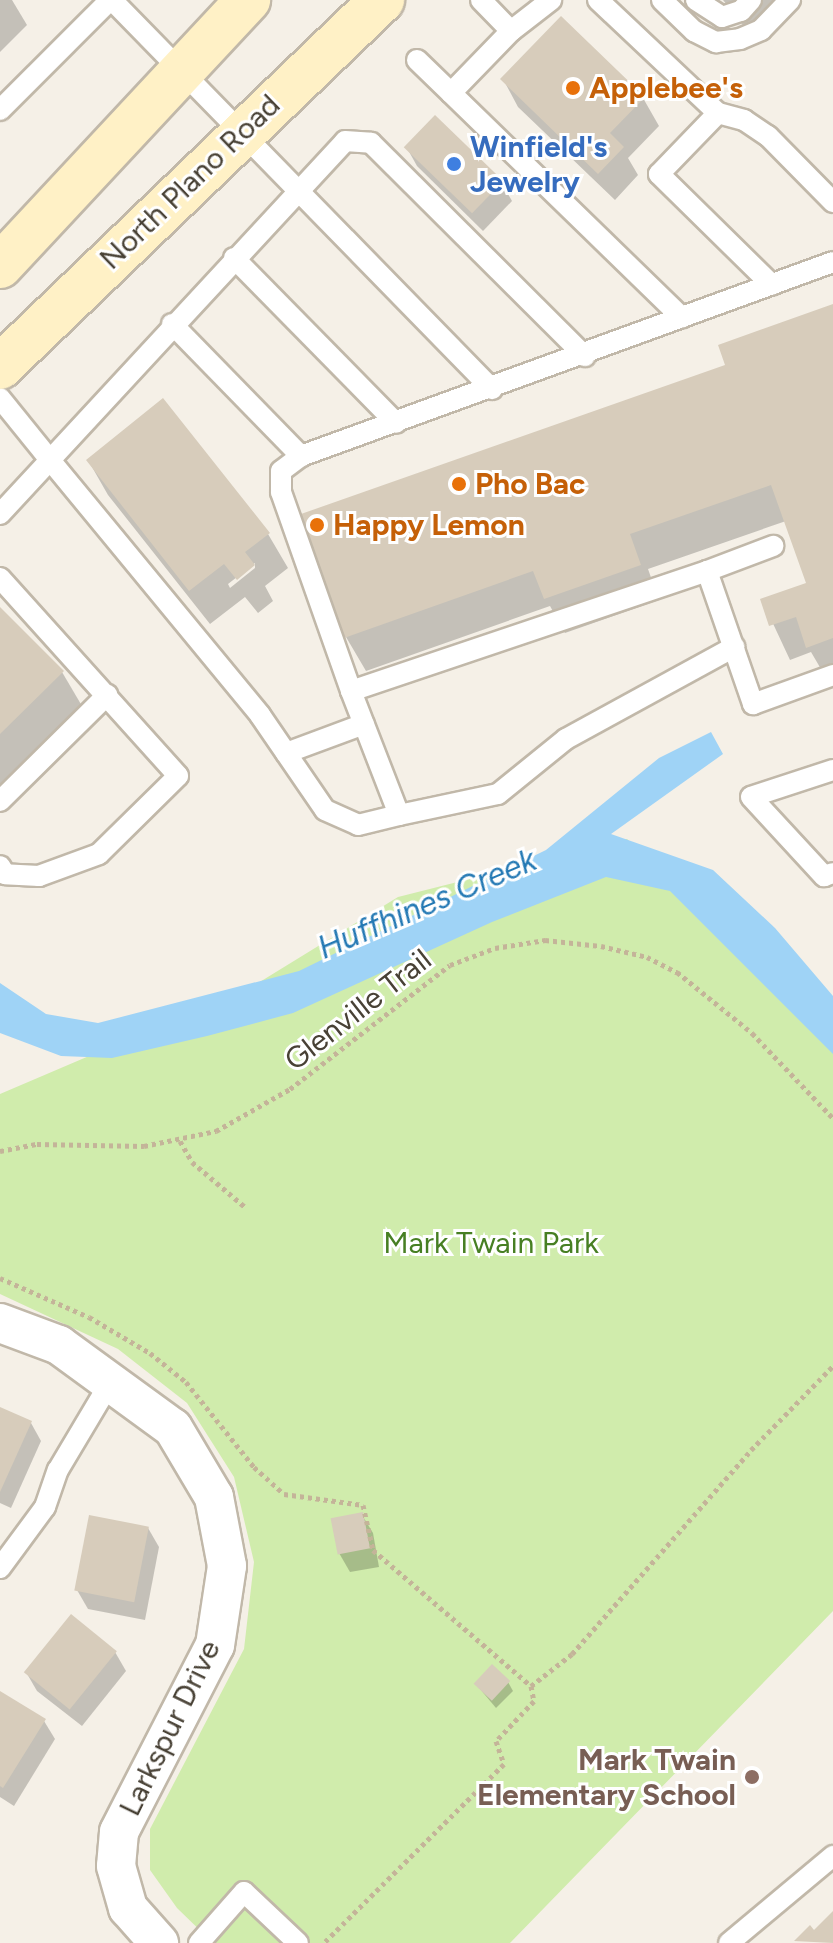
<!DOCTYPE html>
<html>
<head>
<meta charset="utf-8">
<style>
	body { margin:0 }
	#map { position:relative; width:833px; height:1943px; overflow:hidden; background:#f5f0e7; font-family:Figtree,sans-serif }
	div>[style] { position:absolute }
	[style*='--x'] { left:calc(var(--x)*1px); top:calc(var(--y)*1px); width:calc(var(--w)*1px); rotate:calc(var(--a)*1deg) }
	.green>* { inset:0; background:#d0ecac }
	.water>* { inset:0; background:#9fd3f6 }
	.shadow>* { inset:0; background:#0003 }
	.building>* { inset:0; background:#d7ccbb; transform-origin:0 0 }
	.path>* { height:5px; margin-top:-2.5px; transform-origin:0; background:repeating-linear-gradient(90deg,#c4b499 0 4px,transparent 0 8px) }
	.roads { filter:drop-shadow(2px 0 #c1b8a9) drop-shadow(-2px 0 #c1b8a9) drop-shadow(0 2px #c1b8a9) drop-shadow(0 -2px #c1b8a9) }
	.service>* { height:20px; margin:-10px; padding:0 10px; transform-origin:10px; border-radius:10px; background:#fff }
	.minor>* { height:38px; margin:-19px; padding:0 19px; transform-origin:19px; border-radius:19px; background:#fff }
	.secondary>* { height:44px; margin:-22px; padding:0 22px; transform-origin:22px; border-radius:22px; background:#fff1c6 }
	.dots>* { width:22px; height:22px; translate:-50% -50%; box-sizing:border-box; border:4px solid #fff; border-radius:50% }
	span { translate:-50% -50%; white-space:nowrap; text-align:center; line-height:1.15; -webkit-text-stroke:6px #fff; paint-order:stroke }
	.food-label { font-size:30px; color:#c56008; font-weight:700 }
	.left { translate:0 -50%; text-align:left }
	.shop-label { font-size:30px; color:#366cbe; font-weight:700 }
	.street-label { font-size:30px; color:#484135 }
	.park-label { font-size:30px; color:#477f23 }
	.education-label { font-size:30px; color:#785e54; font-weight:700 }
	.right { translate:-100% -50%; text-align:right }
	.water-label { font-size:32px; color:#2479b4; font-style:italic }
</style>
</head>
<body>
<div id="map">
	<div class="green">
		<div style="clip-path:polygon(627px 839px,833px 1034px,833px 1611px,510px 1943px,213px 1943px,177px 1908px,150px 1870px,150px 1829px,244px 1649px,254px 1562px,234px 1477px,187px 1403px,118px 1349px,0 1294px,0 1094px,253px 986px,398px 897px)"></div>
	</div>
	<div class="water">
		<div style="clip-path:polygon(711px 732px,723px 754px,611px 834px,713px 870px,775px 928px,833px 996px,833px 1054px,670px 891px,606px 877px,492px 922px,293px 1013px,207px 1036px,112px 1058px,61px 1056px,0 1033px,0 983px,46px 1014px,98px 1023px,299px 971px,546px 850px,659px 758px)"></div>
	</div>
	<div class="shadow">
		<div style="clip-path:polygon(0 0,12px 0,27px 25px,0 52px)"></div>
		<div style="clip-path:polygon(723px 0,788px 0,752px 36px)"></div>
		<div style="clip-path:polygon(503px 79px,643px 98px,659px 126px,628px 158px,638px 175px,615px 200px,518px 107px)"></div>
		<div style="clip-path:polygon(407px 148px,501px 182px,512px 201px,483px 231px,417px 166px)"></div>
		<div style="clip-path:polygon(833px 306px,833px 679px,828px 681px,811px 652px,790px 660px,762px 600px,808px 584px,786px 521px,648px 569px,659px 600px,565px 633px,550px 606px,366px 671px,346px 637px,728px 367px)"></div>
		<div style="clip-path:polygon(evenodd,88px 460px,268px 534px,288px 568px,265px 586px,273px 601px,258px 613px,245px 597px,210px 624px,108px 495px,88px 460px,255px 563px,255px 568px,230px 588px,228px 584px,255px 563px)"></div>
		<div style="clip-path:polygon(0 610px,62px 672px,82px 706px,0 788px)"></div>
		<div style="clip-path:polygon(0 1409px,31px 1423px,41px 1441px,11px 1508px,0 1503px)"></div>
		<div style="clip-path:polygon(362px 1515px,373px 1533px,379px 1567px,350px 1572px,339px 1553px)"></div>
		<div style="clip-path:polygon(148px 1528px,159px 1547px,145px 1620px,88px 1609px,77px 1590px)"></div>
		<div style="clip-path:polygon(115px 1652px,126px 1671px,82px 1726px,37px 1691px,26px 1672px)"></div>
		<div style="clip-path:polygon(508px 1682px,513px 1691px,496px 1708px,475px 1683px)"></div>
		<div style="clip-path:polygon(0 1694px,44px 1721px,55px 1739px,14px 1806px,0 1797px)"></div>
	</div>
	<div class="building">
		<div style="clip-path:polygon(561px 16px,645px 97px,610px 133px,624px 147px,598px 174px,500px 79px)"></div>
		<div style="left:435px;top:115px;width:95px;height:45px;rotate:44deg"></div>
		<div style="clip-path:polygon(833px 304px,833px 638px,806px 648px,796px 617px,769px 626px,760px 599px,806px 583px,771px 485px,630px 534px,641px 565px,544px 599px,533px 571px,344px 638px,301px 514px,725px 365px,718px 345px)"></div>
		<div style="clip-path:polygon(163px 398px,270px 533px,245px 552px,255px 565px,237px 580px,224px 564px,189px 591px,86px 460px)"></div>
		<div style="clip-path:polygon(0 607px,64px 671px,0 734px)"></div>
		<div style="clip-path:polygon(0 1407px,32px 1421px,0 1492px)"></div>
		<div style="left:363px;top:1512px;width:37px;height:33px;rotate:79deg"></div>
		<div style="left:89px;top:1515px;width:61px;height:77px;rotate:11deg"></div>
		<div style="left:71px;top:1614px;width:59px;height:75px;rotate:39deg"></div>
		<div style="left:492px;top:1664px;width:25px;height:27px;rotate:43deg"></div>
		<div style="clip-path:polygon(0 1691px,46px 1719px,3px 1788px,0 1786px)"></div>
		<div style="clip-path:polygon(833px 1911px,833px 1943px,794px 1941px,810px 1925px,814px 1930px)"></div>
	</div>
	<div class="path">
		<div style="--x:180;--y:1141;--w:24;--a:60"></div>
		<div style="--x:192;--y:1162;--w:70;--a:40.3"></div>
		<div style="--x:0;--y:1151;--w:38;--a:-11"></div>
		<div style="--x:37;--y:1144;--w:107;--a:1.1"></div>
		<div style="--x:144;--y:1146;--w:74;--a:-11.8"></div>
		<div style="--x:216;--y:1131;--w:85;--a:-29.6"></div>
		<div style="--x:290;--y:1089;--w:202;--a:-37.8"></div>
		<div style="--x:450;--y:965;--w:48;--a:-20.7"></div>
		<div style="--x:495;--y:948;--w:51;--a:-9.1"></div>
		<div style="--x:545;--y:940;--w:56;--a:6.1"></div>
		<div style="--x:601;--y:946;--w:47;--a:13.4"></div>
		<div style="--x:647;--y:957;--w:34;--a:27"></div>
		<div style="--x:677;--y:972;--w:97;--a:39.1"></div>
		<div style="--x:752;--y:1033;--w:117;--a:46.4"></div>
		<div style="--x:0;--y:1278;--w:97;--a:23.7"></div>
		<div style="--x:89;--y:1317;--w:71;--a:30.5"></div>
		<div style="--x:150;--y:1353;--w:46;--a:38.9"></div>
		<div style="--x:186;--y:1382;--w:109;--a:51.3"></div>
		<div style="--x:254;--y:1467;--w:40;--a:42"></div>
		<div style="--x:284;--y:1494;--w:80;--a:7.9"></div>
		<div style="--x:363;--y:1505;--w:46;--a:77.5"></div>
		<div style="--x:373;--y:1550;--w:208;--a:40.7"></div>
		<div style="--x:531;--y:1686;--w:15;--a:79"></div>
		<div style="--x:534;--y:1701;--w:55;--a:133.5"></div>
		<div style="--x:496;--y:1741;--w:24;--a:71"></div>
		<div style="--x:504;--y:1764;--w:254;--a:135.2"></div>
		<div style="--x:531;--y:1686;--w:52;--a:-38"></div>
		<div style="--x:572;--y:1654;--w:271;--a:-48.7"></div>
		<div style="--x:751;--y:1450;--w:117;--a:-45.7"></div>
	</div>
	<div class="roads">
		<div class="service">
			<div style="--x:112;--y:0;--w:544;--a:45.67"></div>
			<div style="--x:481;--y:0;--w:43;--a:45.9"></div>
			<div style="--x:511;--y:31;--w:86;--a:134.1"></div>
			<div style="--x:451;--y:93;--w:322;--a:44.2"></div>
			<div style="--x:598;--y:0;--w:165;--a:43.3"></div>
			<div style="--x:718;--y:113;--w:27;--a:15"></div>
			<div style="--x:744;--y:120;--w:29;--a:34"></div>
			<div style="--x:768;--y:136;--w:93;--a:45.4"></div>
			<div style="--x:662;--y:0;--w:45;--a:44.1"></div>
			<div style="--x:694;--y:31;--w:25;--a:27"></div>
			<div style="--x:716;--y:42;--w:24;--a:-7"></div>
			<div style="--x:740;--y:39;--w:23;--a:-23"></div>
			<div style="--x:761;--y:30;--w:42;--a:-46"></div>
			<div style="--x:696;--y:0;--w:31;--a:33"></div>
			<div style="--x:722;--y:17;--w:20;--a:-18"></div>
			<div style="--x:741;--y:11;--w:15;--a:-48"></div>
			<div style="--x:511;--y:31;--w:51;--a:-37.8"></div>
			<div style="--x:417;--y:60;--w:47;--a:44.1"></div>
			<div style="--x:0;--y:110;--w:156;--a:-45"></div>
			<div style="--x:718;--y:113;--w:85;--a:134"></div>
			<div style="--x:659;--y:174;--w:158;--a:44.5"></div>
			<div style="--x:234;--y:258;--w:231;--a:45.5"></div>
			<div style="--x:833;--y:262;--w:566;--a:159.97"></div>
			<div style="--x:301;--y:456;--w:25;--a:143"></div>
			<div style="--x:281;--y:471;--w:21;--a:90"></div>
			<div style="--x:281;--y:492;--w:211;--a:70.6"></div>
			<div style="--x:351;--y:691;--w:376;--a:-18.6"></div>
			<div style="--x:707;--y:571;--w:141;--a:70.9"></div>
			<div style="--x:753;--y:704;--w:85;--a:-19.9"></div>
			<div style="--x:172;--y:324;--w:185;--a:45.7"></div>
			<div style="--x:0;--y:398;--w:80;--a:51.1"></div>
			<div style="--x:50;--y:460;--w:434;--a:-47.2"></div>
			<div style="--x:345;--y:141;--w:26;--a:4"></div>
			<div style="--x:371;--y:143;--w:302;--a:44.9"></div>
			<div style="--x:0;--y:514;--w:74;--a:-47.2"></div>
			<div style="--x:50;--y:460;--w:330;--a:50.5"></div>
			<div style="--x:260;--y:715;--w:115;--a:55.6"></div>
			<div style="--x:325;--y:810;--w:36;--a:24"></div>
			<div style="--x:358;--y:825;--w:42;--a:-13.7"></div>
			<div style="--x:707;--y:571;--w:71;--a:-20.7"></div>
			<div style="--x:0;--y:578;--w:266;--a:48"></div>
			<div style="--x:178;--y:776;--w:111;--a:135.4"></div>
			<div style="--x:99;--y:854;--w:64;--a:159.9"></div>
			<div style="--x:39;--y:876;--w:34;--a:-177"></div>
			<div style="--x:5;--y:874;--w:9;--a:-122"></div>
			<div style="--x:351;--y:691;--w:133;--a:68.8"></div>
			<div style="--x:399;--y:815;--w:101;--a:-12"></div>
			<div style="--x:498;--y:794;--w:87;--a:-39"></div>
			<div style="--x:566;--y:739;--w:192;--a:-28.7"></div>
			<div style="--x:286;--y:753;--w:83;--a:-20.4"></div>
			<div style="--x:833;--y:770;--w:86;--a:161.8"></div>
			<div style="--x:751;--y:797;--w:108;--a:47.3"></div>
			<div style="--x:824;--y:876;--w:9;--a:-18"></div>
			<div style="--x:0;--y:801;--w:151;--a:-44.7"></div>
			<div style="--x:0;--y:1568;--w:76;--a:-53.6"></div>
			<div style="--x:45;--y:1507;--w:39;--a:-71"></div>
			<div style="--x:58;--y:1470;--w:104;--a:-59.2"></div>
			<div style="--x:199;--y:1943;--w:68;--a:-48.6"></div>
			<div style="--x:244;--y:1892;--w:74;--a:43.4"></div>
			<div style="--x:729;--y:1943;--w:136;--a:-39.9"></div>
		</div>
		<div class="minor">
			<div style="--x:0;--y:1323;--w:63;--a:20.4"></div>
			<div style="--x:59;--y:1345;--w:141;--a:36.1"></div>
			<div style="--x:173;--y:1428;--w:80;--a:59.3"></div>
			<div style="--x:214;--y:1497;--w:70;--a:79.3"></div>
			<div style="--x:227;--y:1566;--w:80;--a:98.6"></div>
			<div style="--x:215;--y:1645;--w:210;--a:117.2"></div>
			<div style="--x:119;--y:1832;--w:34;--a:95"></div>
			<div style="--x:116;--y:1866;--w:44;--a:74.1"></div>
			<div style="--x:128;--y:1908;--w:47;--a:48.5"></div>
		</div>
		<div class="secondary">
			<div style="--x:0;--y:266;--w:364;--a:-47"></div>
			<div style="--x:0;--y:367;--w:530;--a:-43.85"></div>
		</div>
	</div>
	<div class="dots">
		<div style="left:573px;top:88px;background:#e8710a"></div>
		<div style="left:454px;top:164px;background:#3f7fe0"></div>
		<div style="left:459px;top:484px;background:#e8710a"></div>
		<div style="left:317px;top:525px;background:#e8710a"></div>
		<div style="left:752px;top:1777px;background:#8d6e63"></div>
	</div>
	<div class="food-label">
		<span class="left" style="left:589px;top:88px">Applebee's</span>
		<span class="left" style="left:475px;top:484px">Pho Bac</span>
		<span class="left" style="left:333px;top:525px">Happy Lemon</span>
	</div>
	<div class="shop-label">
		<span class="left" style="left:470px;top:164px">Winfield's<br>Jewelry</span>
	</div>
	<div class="street-label">
		<span style="left:190px;top:182px;rotate:-44deg">North Plano Road</span>
		<span style="left:358px;top:1010px;rotate:-38deg">Glenville Trail</span>
		<span style="left:170px;top:1728px;rotate:-64deg">Larkspur Drive</span>
	</div>
	<div class="park-label">
		<span style="left:491px;top:1243px">Mark Twain Park</span>
	</div>
	<div class="education-label">
		<span class="right" style="left:736px;top:1777px">Mark Twain<br>Elementary School</span>
	</div>
	<div class="water-label">
		<span style="left:427px;top:904px;rotate:-23deg">Huffhines Creek</span>
	</div>
</div>
</body>
</html>
